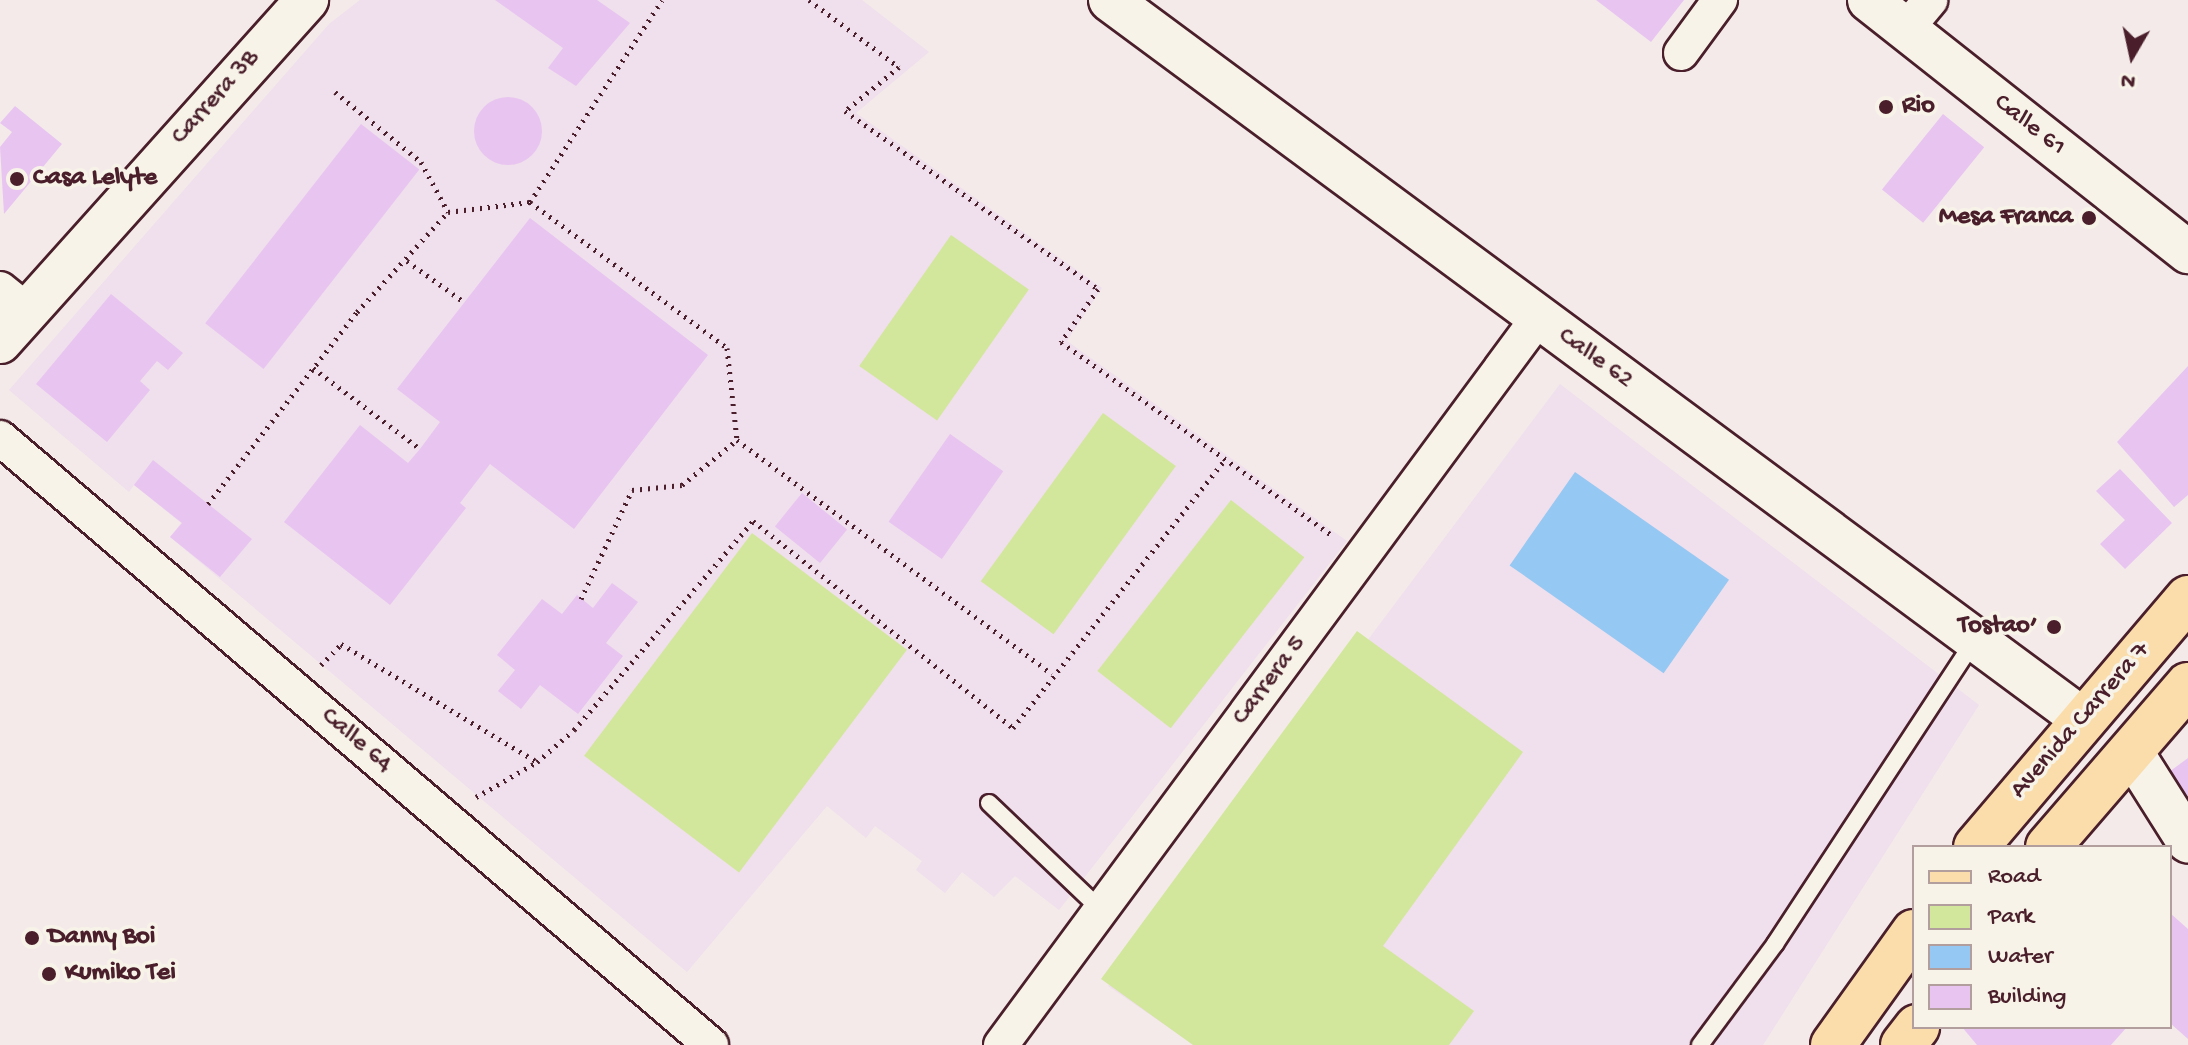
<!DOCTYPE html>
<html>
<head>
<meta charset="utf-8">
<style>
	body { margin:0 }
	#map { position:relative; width:2188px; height:1045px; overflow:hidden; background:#f4eaea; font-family:"Gochi Hand",sans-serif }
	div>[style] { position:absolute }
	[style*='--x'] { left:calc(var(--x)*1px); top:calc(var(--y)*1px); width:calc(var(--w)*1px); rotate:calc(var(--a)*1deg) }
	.built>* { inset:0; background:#f0dfec }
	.green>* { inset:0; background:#d2e79c; transform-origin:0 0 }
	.water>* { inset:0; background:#95c8f2; transform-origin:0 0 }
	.building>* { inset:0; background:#e8c5f0; transform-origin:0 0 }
	.round { border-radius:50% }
	.path>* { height:5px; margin-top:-2.5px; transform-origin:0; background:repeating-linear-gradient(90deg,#4a1f2b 0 2px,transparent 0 8px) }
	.roads { filter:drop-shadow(2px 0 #4a1f2b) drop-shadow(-2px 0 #4a1f2b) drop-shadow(0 2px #4a1f2b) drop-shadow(0 -2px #4a1f2b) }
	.service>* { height:16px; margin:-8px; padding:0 8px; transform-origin:8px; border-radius:8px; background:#f7f3e8 }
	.minor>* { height:34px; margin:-17px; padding:0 17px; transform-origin:17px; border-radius:17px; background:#f7f3e8 }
	.tertiary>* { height:42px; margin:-21px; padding:0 21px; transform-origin:21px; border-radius:21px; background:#f7f3e8 }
	.primary>* { height:44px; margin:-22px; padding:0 22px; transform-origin:22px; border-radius:22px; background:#faddab }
	.dots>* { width:22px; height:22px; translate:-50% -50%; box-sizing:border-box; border:4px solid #f7f3e8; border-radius:50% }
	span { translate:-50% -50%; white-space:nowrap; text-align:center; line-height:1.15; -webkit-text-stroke:7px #f7f3e8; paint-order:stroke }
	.street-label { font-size:26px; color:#4a1f2b }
	.poi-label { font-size:26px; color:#4a1f2b; font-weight:700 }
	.left { translate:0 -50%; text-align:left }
	.right { translate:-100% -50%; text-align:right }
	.legend { position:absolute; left:1912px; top:845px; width:260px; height:184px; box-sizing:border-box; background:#f7f3e8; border:2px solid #b29e9c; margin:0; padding:10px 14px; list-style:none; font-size:24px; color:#4a1f2b }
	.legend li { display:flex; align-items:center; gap:16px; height:40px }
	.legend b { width:40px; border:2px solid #b29e9c }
	.north { position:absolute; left:2092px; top:16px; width:80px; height:80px; -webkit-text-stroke:6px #f7f3e8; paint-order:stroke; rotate:189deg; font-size:22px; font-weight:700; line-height:32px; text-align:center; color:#4a1f2b }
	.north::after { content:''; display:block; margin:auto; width:28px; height:36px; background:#4a1f2b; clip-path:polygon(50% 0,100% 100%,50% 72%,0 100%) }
</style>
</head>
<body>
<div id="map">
	<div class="built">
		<div style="clip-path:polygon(360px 0,862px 0,929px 52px,856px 113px,1102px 288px,1067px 341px,1347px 541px,1059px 910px,1015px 876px,994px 897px,962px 872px,945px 893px,916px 870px,922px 861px,875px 826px,866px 838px,827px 806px,687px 972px,170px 537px,181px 523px,134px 485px,129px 492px,9px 390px,329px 24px)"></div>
		<div style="clip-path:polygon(1560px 384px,1979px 705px,1763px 1045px,1194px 1045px,1108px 986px)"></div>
	</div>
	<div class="green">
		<div style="left:951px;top:235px;width:95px;height:160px;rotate:35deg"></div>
		<div style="left:1103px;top:413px;width:90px;height:208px;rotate:36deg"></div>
		<div style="left:1231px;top:500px;width:93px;height:217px;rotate:38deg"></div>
		<div style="left:752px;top:533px;width:194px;height:279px;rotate:37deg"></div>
		<div style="clip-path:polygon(1357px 631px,1523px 752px,1383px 946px,1474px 1011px,1449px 1045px,1193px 1045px,1101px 979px)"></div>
	</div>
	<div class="water">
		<div style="left:1575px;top:472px;width:188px;height:114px;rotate:35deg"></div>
	</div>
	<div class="building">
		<div style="clip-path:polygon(495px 0,597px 0,630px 23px,576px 86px,548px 68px,563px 48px)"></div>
		<div style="clip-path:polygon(1596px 0,1684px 0,1651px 42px)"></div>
		<div class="round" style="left:474px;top:97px;width:68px;height:68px"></div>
		<div style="clip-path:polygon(15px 106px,62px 144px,4px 214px,0 147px,12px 132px,0 123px)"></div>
		<div style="left:1943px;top:114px;width:53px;height:97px;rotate:39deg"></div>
		<div style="left:361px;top:124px;width:74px;height:253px;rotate:38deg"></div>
		<div style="clip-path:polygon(530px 218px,708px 355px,574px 529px,490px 464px,460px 503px,466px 508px,390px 605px,284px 522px,360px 425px,408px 463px,420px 449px,440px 422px,397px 389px)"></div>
		<div style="clip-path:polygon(111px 294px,183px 353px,168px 370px,157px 361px,140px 381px,150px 390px,107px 442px,36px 384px)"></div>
		<div style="clip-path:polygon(2188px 366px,2188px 495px,2174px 507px,2117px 442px)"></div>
		<div style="left:950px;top:434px;width:65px;height:107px;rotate:35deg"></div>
		<div style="clip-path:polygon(153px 460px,252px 539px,220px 577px,170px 537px,182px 523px,134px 485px)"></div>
		<div style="clip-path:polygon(2120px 469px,2172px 523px,2125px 569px,2100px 544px,2125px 520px,2096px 491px)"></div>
		<div style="left:802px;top:493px;width:58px;height:43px;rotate:39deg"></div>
		<div style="clip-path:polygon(612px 583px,638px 602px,606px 643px,623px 656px,578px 714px,540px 685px,521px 709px,498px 691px,515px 670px,497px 655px,542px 599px,562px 614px,577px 595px,593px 608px)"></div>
		<div style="clip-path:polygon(2188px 758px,2188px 796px,2169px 772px)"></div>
		<div style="clip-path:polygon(2170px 913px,2188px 929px,2188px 1039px,2170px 1023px)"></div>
		<div style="clip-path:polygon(1962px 1027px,2127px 1027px,2111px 1045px,1977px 1045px)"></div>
	</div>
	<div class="path">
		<div style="--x:809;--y:0;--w:112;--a:36.7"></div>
		<div style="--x:899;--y:67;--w:70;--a:140.8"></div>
		<div style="--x:845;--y:111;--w:309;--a:35.1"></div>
		<div style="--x:1098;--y:289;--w:65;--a:124.9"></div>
		<div style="--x:1061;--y:342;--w:333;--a:35.5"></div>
		<div style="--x:335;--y:92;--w:111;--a:39.1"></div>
		<div style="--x:421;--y:162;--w:57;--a:61.6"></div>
		<div style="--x:530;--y:202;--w:245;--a:36.5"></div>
		<div style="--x:727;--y:348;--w:93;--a:83.8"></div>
		<div style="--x:737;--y:440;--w:392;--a:36.6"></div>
		<div style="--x:407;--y:261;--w:70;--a:35.7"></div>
		<div style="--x:313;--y:368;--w:134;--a:37.1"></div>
		<div style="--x:208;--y:504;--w:243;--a:-52.2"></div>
		<div style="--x:357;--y:312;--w:135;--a:-47.7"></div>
		<div style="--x:448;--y:212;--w:83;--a:-7"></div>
		<div style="--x:530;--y:202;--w:241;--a:-56.8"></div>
		<div style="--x:581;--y:599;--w:120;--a:-64.9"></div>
		<div style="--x:632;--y:490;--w:50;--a:-5.7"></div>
		<div style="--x:682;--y:485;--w:71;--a:-39.3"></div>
		<div style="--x:321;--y:665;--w:29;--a:-46"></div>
		<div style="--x:341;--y:644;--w:229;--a:31"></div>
		<div style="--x:476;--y:797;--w:70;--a:-29.8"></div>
		<div style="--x:537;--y:762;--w:49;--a:-40.9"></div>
		<div style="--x:574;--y:730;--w:275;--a:-49.4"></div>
		<div style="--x:753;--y:521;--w:332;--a:38.5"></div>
		<div style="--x:1013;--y:728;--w:340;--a:-51.7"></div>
	</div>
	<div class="roads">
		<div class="service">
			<div style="--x:989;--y:803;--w:155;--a:43.7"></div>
			<div style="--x:1700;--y:1045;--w:126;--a:-53.4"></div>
			<div style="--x:1775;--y:944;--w:363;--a:-56.7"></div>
		</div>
		<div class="minor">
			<div style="--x:1906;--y:29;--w:38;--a:-50"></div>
			<div style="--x:1681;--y:53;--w:66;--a:-53.7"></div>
			<div style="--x:0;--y:289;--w:35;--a:39"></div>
			<div style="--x:0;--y:438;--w:935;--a:40.49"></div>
			<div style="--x:1001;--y:1045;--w:905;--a:-53.54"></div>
		</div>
		<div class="tertiary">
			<div style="--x:1110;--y:0;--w:1208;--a:36.48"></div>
			<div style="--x:1869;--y:0;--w:407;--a:38.3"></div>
			<div style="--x:0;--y:342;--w:460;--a:-48.1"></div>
			<div style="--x:2131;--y:751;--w:107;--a:57.7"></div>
		</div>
		<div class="primary">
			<div style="--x:1976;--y:847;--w:327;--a:-49.6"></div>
			<div style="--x:2048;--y:847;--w:214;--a:-49.2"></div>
			<div style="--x:1833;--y:1045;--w:139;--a:-54.4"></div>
			<div style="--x:1903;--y:1045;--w:23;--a:-52"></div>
		</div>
	</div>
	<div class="dots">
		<div style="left:1886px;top:107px;background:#4a1f2b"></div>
		<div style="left:17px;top:179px;background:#4a1f2b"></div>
		<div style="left:2089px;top:218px;background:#4a1f2b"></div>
		<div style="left:2054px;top:627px;background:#4a1f2b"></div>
		<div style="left:32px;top:938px;background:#4a1f2b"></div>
		<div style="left:49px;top:974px;background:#4a1f2b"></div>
	</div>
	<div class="street-label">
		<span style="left:216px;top:98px;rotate:-48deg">Carrera 3B</span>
		<span style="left:2029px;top:126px;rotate:38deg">Calle 61</span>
		<span style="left:1595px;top:359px;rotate:36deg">Calle 62</span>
		<span style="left:1270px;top:681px;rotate:-53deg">Carrera 5</span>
		<span style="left:2081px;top:721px;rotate:-49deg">Avenida Carrera 7</span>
		<span style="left:356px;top:741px;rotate:41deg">Calle 64</span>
	</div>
	<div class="poi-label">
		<span class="left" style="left:1902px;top:107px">Rio</span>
		<span class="left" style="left:33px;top:179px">Casa Lelyte</span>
		<span class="right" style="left:2073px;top:218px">Mesa Franca</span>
		<span class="right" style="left:2038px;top:627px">Tostao’</span>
		<span class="left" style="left:48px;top:938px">Danny Boi</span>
		<span class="left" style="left:65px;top:974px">Kumiko Tei</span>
	</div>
	<ul class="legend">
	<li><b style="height:10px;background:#faddab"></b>Road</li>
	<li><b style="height:22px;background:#d2e79c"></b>Park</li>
	<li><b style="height:22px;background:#95c8f2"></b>Water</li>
	<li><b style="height:22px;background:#e8c5f0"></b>Building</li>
	</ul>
	<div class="north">N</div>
</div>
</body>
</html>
